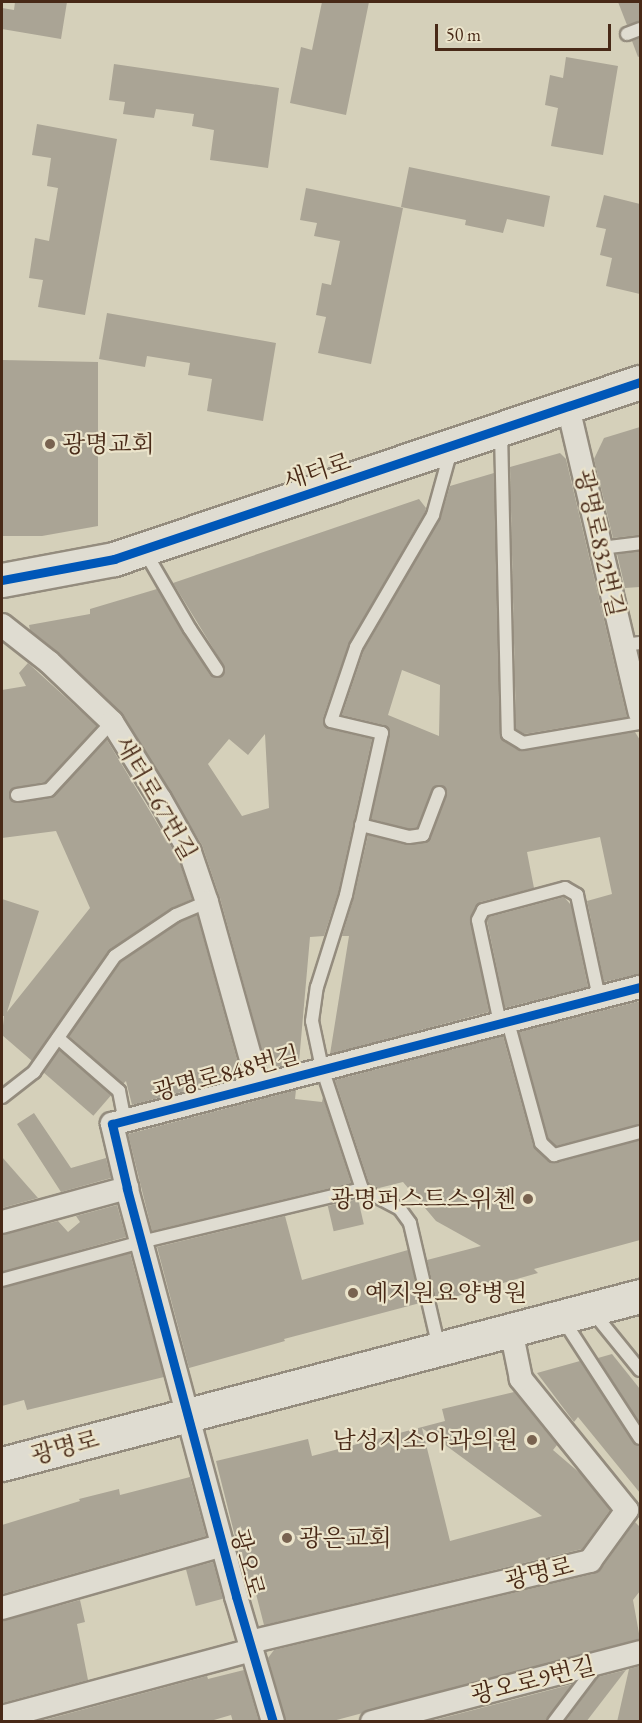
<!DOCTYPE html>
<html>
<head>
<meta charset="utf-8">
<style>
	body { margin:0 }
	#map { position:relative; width:642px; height:1723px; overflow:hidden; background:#d5d0ba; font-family:"EB Garamond","Noto Serif KR",serif }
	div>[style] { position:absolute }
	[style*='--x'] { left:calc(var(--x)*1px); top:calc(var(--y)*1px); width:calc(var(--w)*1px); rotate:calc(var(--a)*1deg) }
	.building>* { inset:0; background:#aaa495; transform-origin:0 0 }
	.roads { filter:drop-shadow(2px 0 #948c7e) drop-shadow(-2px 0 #948c7e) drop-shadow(0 2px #948c7e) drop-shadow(0 -2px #948c7e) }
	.lane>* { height:12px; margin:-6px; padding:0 6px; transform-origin:6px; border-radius:6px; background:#dfdcd1 }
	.street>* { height:22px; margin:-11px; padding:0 11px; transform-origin:11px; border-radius:11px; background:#dfdcd1 }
	.secondary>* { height:33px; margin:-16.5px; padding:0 16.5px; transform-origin:16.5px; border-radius:16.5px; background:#dfdcd1 }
	.cycleway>* { height:9px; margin:-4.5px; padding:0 4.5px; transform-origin:4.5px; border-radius:4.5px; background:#0057b8 }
	.dots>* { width:16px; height:16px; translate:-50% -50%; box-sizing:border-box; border:3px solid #ebe4cb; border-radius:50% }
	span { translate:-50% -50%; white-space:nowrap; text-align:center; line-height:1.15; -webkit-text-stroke:4.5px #ebe4cb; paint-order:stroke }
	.poi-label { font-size:24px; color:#482917 }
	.left { translate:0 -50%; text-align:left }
	.right { translate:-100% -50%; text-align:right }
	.street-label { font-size:24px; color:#482917 }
	.frame { position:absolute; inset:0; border:3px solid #482917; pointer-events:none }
	.scale { position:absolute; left:435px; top:24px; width:176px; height:27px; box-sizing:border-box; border:3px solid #482917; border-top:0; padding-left:8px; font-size:18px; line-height:21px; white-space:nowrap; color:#482917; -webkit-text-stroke:4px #ebe4cb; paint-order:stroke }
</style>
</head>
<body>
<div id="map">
	<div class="building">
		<div style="clip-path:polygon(15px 2px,67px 2px,61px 39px,2px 29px,2px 8px,14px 10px)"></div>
		<div style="clip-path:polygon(322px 2px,369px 2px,346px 115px,290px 103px,301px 47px,312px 50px)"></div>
		<div style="clip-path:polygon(618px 2px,640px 2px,640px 21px,627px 25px)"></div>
		<div style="clip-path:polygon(640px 38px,640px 56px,638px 57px,632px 41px)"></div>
		<div style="clip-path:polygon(566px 57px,618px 66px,603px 155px,551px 146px,558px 108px,545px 105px,550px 75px,563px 78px)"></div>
		<div style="clip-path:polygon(114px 64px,279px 88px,268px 168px,210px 160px,214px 130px,192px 126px,194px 114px,156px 109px,154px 118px,123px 114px,125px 102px,109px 100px)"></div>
		<div style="clip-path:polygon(37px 124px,117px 139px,85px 315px,38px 307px,43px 280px,29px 278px,35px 238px,49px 241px,58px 188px,47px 186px,51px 158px,32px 155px)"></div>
		<div style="clip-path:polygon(409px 167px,550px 196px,544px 227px,507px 219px,503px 233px,465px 225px,466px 220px,401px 207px)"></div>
		<div style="clip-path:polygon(306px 188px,403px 208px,371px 364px,318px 353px,326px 317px,316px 315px,322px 283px,331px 285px,340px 241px,314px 236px,317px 223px,300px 220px)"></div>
		<div style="clip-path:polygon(604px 195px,640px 204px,640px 294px,606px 286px,612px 258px,600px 255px,606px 229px,596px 227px)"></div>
		<div style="clip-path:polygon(107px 313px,276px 343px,263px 421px,207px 411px,212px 379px,188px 375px,190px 363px,147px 356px,145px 367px,99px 359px)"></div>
		<div style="clip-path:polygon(2px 360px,98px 362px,98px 526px,42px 536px,2px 536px)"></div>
		<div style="clip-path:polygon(640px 427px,640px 535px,613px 538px,594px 459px,604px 438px)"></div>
		<div style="clip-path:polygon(560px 453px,566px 459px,627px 717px,525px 734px,516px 729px,510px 467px)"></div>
		<div style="clip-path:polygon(evenodd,494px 473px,501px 738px,524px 751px,635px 732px,640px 740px,640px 974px,604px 982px,587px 901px,612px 894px,600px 837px,527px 852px,534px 888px,480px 902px,470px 917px,489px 1012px,330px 1054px,349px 936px,342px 936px,354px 897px,368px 835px,407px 845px,428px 842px,447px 792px,442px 786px,433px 787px,417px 828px,409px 829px,371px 819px,390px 731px,384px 725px,342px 715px,364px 650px,440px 519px,450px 486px,494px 473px,402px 670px,440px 685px,439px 736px,388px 715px,402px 670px)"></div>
		<div style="clip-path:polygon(evenodd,419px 499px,426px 508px,425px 512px,349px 643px,323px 718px,323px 723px,329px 729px,372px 739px,338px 893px,324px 936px,310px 937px,299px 1062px,277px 1067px,264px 1058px,220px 898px,202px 845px,123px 715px,58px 652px,30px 630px,29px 625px,90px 614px,90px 609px,157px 589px,210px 675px,218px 678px,224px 674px,224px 666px,173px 583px,419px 499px,265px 734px,269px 808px,242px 816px,208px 764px,229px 739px,248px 755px,265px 734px)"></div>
		<div style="clip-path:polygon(640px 551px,640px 587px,625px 588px,617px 554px)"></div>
		<div style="clip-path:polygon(28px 663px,97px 726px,45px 782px,12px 788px,9px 793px,10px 800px,18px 803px,54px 796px,107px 740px,178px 858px,192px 899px,172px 908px,109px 951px,32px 1061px,2px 1035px,4px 1016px,2px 1016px,2px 899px,39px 911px,7px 1012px,90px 908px,56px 831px,2px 838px,2px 690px,26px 686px,19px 673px)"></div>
		<div style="clip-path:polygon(564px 897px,571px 905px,588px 987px,505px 1008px,487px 921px,489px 917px)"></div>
		<div style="clip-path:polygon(197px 915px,241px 1074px,239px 1077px,132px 1105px,126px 1081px,123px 1084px,69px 1036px,121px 962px,180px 922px)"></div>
		<div style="clip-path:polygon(640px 1001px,640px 1124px,556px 1146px,548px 1139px,519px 1032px)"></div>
		<div style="clip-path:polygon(503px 1036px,533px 1145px,548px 1161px,556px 1163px,640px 1140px,640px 1240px,534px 1269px,538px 1273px,437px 1302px,427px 1260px,481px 1246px,436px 1221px,403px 1182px,379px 1188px,369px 1183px,335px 1080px)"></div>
		<div style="left:59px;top:1050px;width:69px;height:27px;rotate:41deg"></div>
		<div style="clip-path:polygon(296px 1090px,295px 1099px,322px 1102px,323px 1097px,351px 1183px,152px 1231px,128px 1134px)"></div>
		<div style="clip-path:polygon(34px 1113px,71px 1168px,106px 1158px,111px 1178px,61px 1192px,17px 1124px)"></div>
		<div style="clip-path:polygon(2px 1157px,38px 1198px,2px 1208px)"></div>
		<div style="left:358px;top:1199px;width:26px;height:31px;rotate:77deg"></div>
		<div style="clip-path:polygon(117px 1205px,126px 1237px,2px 1272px,2px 1235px,58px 1221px,68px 1232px,80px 1222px,76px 1216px)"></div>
		<div style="clip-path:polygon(285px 1216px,302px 1280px,408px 1250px,420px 1303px,284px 1339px,285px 1341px,189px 1368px,157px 1247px)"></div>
		<div style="clip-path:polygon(130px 1253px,164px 1377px,27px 1410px,24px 1400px,2px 1406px,2px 1288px)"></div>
		<div style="clip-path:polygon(612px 1354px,640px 1389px,640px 1424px,598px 1358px)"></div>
		<div style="clip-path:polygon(580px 1361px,633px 1442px,640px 1446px,640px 1493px,578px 1417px,574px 1422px,537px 1373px)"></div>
		<div style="clip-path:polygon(evenodd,514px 1392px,557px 1445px,553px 1450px,581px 1474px,610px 1510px,582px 1549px,264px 1625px,255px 1590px,249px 1592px,216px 1461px,308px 1439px,312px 1456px,445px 1421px,442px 1409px,514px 1392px,422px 1428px,542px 1516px,450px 1541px,422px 1428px)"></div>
		<div style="clip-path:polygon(190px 1477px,206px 1536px,2px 1594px,2px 1525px,80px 1501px,79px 1499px,119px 1489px,120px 1495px)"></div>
		<div style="clip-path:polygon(635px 1522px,640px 1527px,640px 1591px,633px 1600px,640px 1639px,329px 1722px,286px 1722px,268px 1658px,274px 1650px,593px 1574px,601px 1569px)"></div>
		<div style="left:213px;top:1562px;width:38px;height:28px;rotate:75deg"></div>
		<div style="clip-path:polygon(80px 1600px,85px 1622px,77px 1624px,88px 1680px,2px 1703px,2px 1621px)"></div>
		<div style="clip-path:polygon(640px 1666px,640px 1722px,617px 1722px,629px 1669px)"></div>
		<div style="clip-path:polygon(244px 1670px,259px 1722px,233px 1722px,231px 1715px,207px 1722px,37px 1722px,207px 1676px,208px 1679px)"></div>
		<div style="clip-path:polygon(626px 1670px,586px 1722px,565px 1722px,598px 1677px)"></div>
		<div style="clip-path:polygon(573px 1684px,546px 1722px,427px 1722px)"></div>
	</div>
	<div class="roads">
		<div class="lane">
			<div style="--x:627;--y:34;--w:14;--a:-21"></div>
			<div style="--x:501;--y:432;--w:302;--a:88.7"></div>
			<div style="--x:508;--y:734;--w:17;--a:31"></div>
			<div style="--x:523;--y:743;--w:119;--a:-9.7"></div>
			<div style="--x:601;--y:548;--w:39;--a:-7"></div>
			<div style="--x:144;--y:550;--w:91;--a:59.8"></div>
			<div style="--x:190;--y:629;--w:49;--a:56.6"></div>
			<div style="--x:624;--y:645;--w:16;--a:-7"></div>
			<div style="--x:17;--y:795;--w:32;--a:-9"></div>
			<div style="--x:49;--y:790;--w:93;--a:-47.2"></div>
			<div style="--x:361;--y:825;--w:49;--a:14"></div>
			<div style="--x:409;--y:837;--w:14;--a:-8"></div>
			<div style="--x:423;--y:835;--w:45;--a:-69.1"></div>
			<div style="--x:508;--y:1022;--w:125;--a:74.7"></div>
			<div style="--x:541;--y:1143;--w:18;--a:43"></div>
			<div style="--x:554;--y:1155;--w:89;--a:-15"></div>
			<div style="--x:500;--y:1023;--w:105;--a:-102.1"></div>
			<div style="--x:478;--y:920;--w:11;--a:-63"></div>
			<div style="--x:483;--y:910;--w:85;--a:-15"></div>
			<div style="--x:565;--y:888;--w:14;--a:30"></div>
			<div style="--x:577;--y:895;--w:105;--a:77.9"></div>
			<div style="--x:58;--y:1038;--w:81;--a:41"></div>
			<div style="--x:119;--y:1091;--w:31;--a:79"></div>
			<div style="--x:2;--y:1097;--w:41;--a:-38"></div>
			<div style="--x:34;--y:1072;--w:141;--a:-55.1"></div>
			<div style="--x:115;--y:956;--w:73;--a:-33.9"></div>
			<div style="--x:176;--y:915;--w:34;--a:-23"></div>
			<div style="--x:2;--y:1280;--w:144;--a:-15.3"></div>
			<div style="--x:141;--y:1242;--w:227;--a:-13.5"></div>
			<div style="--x:592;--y:1311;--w:76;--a:50.9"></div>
			<div style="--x:562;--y:1318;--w:143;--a:57"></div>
			<div style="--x:439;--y:1348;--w:128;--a:-103.1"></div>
			<div style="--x:410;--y:1223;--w:17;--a:-126"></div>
			<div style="--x:400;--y:1209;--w:43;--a:-152.2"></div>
			<div style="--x:362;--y:1189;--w:127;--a:-108.3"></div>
			<div style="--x:322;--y:1068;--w:48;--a:-102"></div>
			<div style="--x:312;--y:1021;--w:34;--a:-82"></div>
			<div style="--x:317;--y:987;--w:96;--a:-72.5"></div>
			<div style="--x:346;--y:895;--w:166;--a:-77.5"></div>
			<div style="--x:382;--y:733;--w:52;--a:-166.8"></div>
			<div style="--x:331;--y:721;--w:78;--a:-71.3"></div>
			<div style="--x:356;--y:647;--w:153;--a:-59.7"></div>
			<div style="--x:433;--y:515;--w:67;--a:-74.5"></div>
			<div style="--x:554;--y:1722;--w:71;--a:-53"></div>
		</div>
		<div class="street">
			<div style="--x:568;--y:407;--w:314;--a:76.8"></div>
			<div style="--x:2;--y:625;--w:60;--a:38.2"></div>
			<div style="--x:49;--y:662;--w:87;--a:43.6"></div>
			<div style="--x:112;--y:722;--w:91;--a:58.1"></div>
			<div style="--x:160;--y:799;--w:61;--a:60.5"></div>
			<div style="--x:190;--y:852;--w:53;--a:71.2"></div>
			<div style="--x:207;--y:902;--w:190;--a:74.4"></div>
			<div style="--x:2;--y:1222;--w:130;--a:-15.2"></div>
			<div style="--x:2;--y:1608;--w:230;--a:-15.9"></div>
			<div style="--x:250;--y:1642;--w:350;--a:-13.4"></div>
			<div style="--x:590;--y:1561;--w:63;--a:-54"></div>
			<div style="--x:627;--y:1510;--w:169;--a:-129"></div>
			<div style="--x:521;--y:1379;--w:50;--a:-101.5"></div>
			<div style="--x:2;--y:1717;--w:259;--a:-15"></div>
			<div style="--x:273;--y:1722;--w:131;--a:-106.4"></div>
			<div style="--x:236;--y:1596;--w:422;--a:-105"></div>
			<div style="--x:127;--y:1188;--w:66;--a:-103.2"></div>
			<div style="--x:112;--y:1124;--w:545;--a:-14.55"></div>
			<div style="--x:372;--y:1722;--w:277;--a:-14.6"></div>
		</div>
		<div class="secondary">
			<div style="--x:2;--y:580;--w:114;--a:-10.6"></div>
			<div style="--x:114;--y:559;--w:555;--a:-18.6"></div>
			<div style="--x:2;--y:1464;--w:660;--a:-14.75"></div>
		</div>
	</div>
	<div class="cycleway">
		<div style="--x:2;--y:580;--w:114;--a:-10.6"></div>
		<div style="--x:114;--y:559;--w:555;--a:-18.6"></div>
		<div style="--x:273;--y:1722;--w:131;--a:-106.4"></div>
		<div style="--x:236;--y:1596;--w:422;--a:-105"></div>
		<div style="--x:127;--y:1188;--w:66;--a:-103.2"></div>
		<div style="--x:112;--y:1124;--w:545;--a:-14.55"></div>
	</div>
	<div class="dots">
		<div style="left:50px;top:444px;background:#796350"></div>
		<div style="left:528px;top:1199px;background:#796350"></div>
		<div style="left:353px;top:1293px;background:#796350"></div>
		<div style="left:532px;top:1440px;background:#796350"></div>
		<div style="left:287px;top:1538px;background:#796350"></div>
	</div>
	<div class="poi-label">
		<span class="left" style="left:62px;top:444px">광명교회</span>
		<span class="right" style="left:516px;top:1199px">광명퍼스트스위첸</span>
		<span class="left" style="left:365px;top:1293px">예지원요양병원</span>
		<span class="right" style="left:518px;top:1440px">남성지소아과의원</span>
		<span class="left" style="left:299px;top:1538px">광은교회</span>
	</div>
	<div class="street-label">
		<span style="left:317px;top:471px;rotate:-18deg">새터로</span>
		<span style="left:600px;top:543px;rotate:77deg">광명로832번길</span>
		<span style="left:156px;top:798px;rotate:60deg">새터로67번길</span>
		<span style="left:226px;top:1073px;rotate:-15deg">광명로848번길</span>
		<span style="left:65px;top:1447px;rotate:-15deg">광명로</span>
		<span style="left:248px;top:1563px;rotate:75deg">광오로</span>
		<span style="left:539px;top:1573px;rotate:-14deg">광명로</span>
		<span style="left:533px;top:1680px;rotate:-14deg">광오로9번길</span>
	</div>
	<div class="frame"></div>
	<div class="scale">50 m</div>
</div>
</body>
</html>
